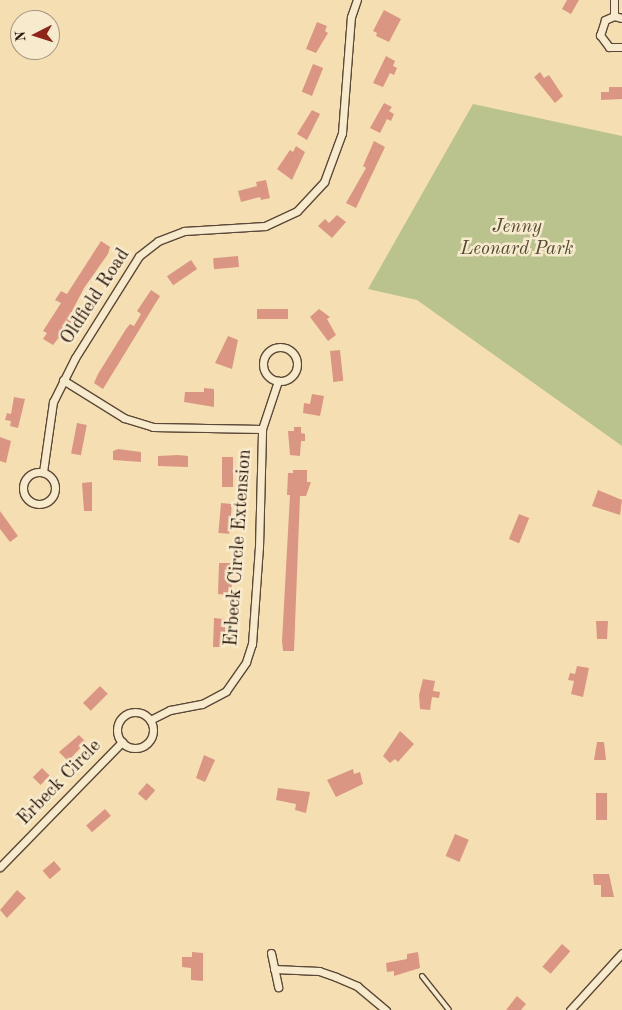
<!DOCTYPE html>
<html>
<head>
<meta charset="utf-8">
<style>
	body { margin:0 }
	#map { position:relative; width:622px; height:1010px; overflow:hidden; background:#f5dfb2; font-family:"Old Standard TT",serif }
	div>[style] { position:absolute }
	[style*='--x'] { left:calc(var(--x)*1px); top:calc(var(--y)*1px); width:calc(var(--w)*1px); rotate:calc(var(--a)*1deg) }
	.green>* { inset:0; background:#bac28e }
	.building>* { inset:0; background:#da9683; transform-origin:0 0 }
	.roads { filter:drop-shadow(1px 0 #5c4837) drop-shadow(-1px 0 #5c4837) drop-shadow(0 1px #5c4837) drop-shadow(0 -1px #5c4837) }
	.lane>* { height:4px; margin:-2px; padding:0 2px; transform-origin:2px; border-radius:2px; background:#f8eacd }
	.street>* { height:7px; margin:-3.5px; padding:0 3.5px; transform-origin:3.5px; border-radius:3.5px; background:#f8eacd }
	.street>.ring { margin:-3.5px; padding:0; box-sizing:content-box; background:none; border:7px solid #f8eacd; border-radius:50% }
	span { translate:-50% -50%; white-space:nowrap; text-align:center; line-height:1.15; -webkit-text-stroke:5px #f8eacd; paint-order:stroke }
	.park-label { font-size:19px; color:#544a34; font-style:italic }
	.street-label { font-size:19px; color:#29160e }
	.north { position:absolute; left:10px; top:10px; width:50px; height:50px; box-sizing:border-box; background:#f8eacd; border:1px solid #a59581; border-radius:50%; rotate:265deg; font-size:14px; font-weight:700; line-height:20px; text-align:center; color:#29160e }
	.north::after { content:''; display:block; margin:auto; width:18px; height:22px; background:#8f2418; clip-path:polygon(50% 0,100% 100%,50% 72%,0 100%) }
</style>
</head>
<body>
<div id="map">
	<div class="green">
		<div style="clip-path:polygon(473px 104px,622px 136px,622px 446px,417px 300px,368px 289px)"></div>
	</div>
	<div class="building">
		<div style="clip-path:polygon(567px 0,579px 0,571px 14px,562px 9px)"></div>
		<div style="clip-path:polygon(384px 10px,401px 19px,389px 42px,376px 36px,377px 33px,373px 31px)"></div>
		<div style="clip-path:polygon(317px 22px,327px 26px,325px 31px,328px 33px,316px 53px,306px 49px)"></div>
		<div style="clip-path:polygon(386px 56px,395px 61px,393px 66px,397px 68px,394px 75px,390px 73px,383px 87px,373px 83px)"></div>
		<div style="left:313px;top:64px;width:11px;height:30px;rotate:22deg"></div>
		<div style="clip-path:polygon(540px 72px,544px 78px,549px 75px,563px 96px,555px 103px,534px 77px)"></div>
		<div style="clip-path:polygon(609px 87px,622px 87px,622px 99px,601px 100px,601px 92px,609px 92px)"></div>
		<div style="clip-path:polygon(384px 103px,392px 107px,389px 111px,394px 114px,391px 121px,387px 119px,380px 133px,370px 128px)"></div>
		<div style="clip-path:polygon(312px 110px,320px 114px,307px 140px,297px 134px)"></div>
		<div style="clip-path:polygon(374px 141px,385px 147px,356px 208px,346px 203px,366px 168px,363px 166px)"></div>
		<div style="clip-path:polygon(296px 146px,305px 152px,292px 180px,277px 169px,290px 150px,293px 152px)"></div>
		<div style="clip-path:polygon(266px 180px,270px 198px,261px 200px,260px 197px,241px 202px,238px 191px,257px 186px,256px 182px)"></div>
		<div style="clip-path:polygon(337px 215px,346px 222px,332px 238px,318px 226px,325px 219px,329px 223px)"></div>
		<div style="clip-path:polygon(101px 241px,110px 247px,108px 254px,84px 288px,68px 319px,72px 321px,53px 345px,43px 339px,47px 333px,43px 331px,61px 303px,55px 300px,61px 291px,67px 294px)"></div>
		<div style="left:238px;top:256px;width:11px;height:25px;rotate:85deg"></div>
		<div style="left:191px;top:260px;width:11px;height:29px;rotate:56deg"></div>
		<div style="clip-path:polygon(151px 290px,160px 296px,103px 389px,94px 383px,98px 374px,126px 329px,130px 324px,134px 326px,141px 314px,137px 311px)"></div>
		<div style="left:288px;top:309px;width:10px;height:31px;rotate:90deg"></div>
		<div style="clip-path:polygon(319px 309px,330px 317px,327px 319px,336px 335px,328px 341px,310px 317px)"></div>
		<div style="clip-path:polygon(228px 336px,238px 340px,232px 369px,215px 363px)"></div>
		<div style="left:340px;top:350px;width:31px;height:10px;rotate:84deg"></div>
		<div style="clip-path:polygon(204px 388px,214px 389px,214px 407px,184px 402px,185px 392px,204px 392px)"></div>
		<div style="clip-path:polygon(312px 394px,324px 396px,320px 416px,303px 413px,304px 403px,310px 404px)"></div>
		<div style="clip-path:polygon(14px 397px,25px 399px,18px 428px,10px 426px,11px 421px,5px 420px,7px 413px,11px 414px)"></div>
		<div style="left:77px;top:423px;width:10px;height:31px;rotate:11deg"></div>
		<div style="clip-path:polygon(294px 427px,301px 427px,301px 433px,305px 434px,305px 441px,301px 441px,300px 456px,290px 455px,288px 431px,294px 431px)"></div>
		<div style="clip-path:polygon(0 437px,11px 441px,6px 463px,0 461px)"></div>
		<div style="clip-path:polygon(118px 449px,141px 452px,141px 462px,113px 460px,113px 451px)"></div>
		<div style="clip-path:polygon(178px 455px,188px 456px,188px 467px,158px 466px,158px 456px)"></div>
		<div style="left:222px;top:457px;width:11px;height:30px"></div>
		<div style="clip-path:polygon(293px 470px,307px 470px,307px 482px,311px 482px,306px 496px,300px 496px,294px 651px,283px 651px,282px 641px,290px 495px,287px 495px,288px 473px,293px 473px)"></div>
		<div style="clip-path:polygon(92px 482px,92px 511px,84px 511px,82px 483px)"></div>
		<div style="clip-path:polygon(598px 490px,622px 500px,620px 515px,592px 506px)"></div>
		<div style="left:221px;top:503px;width:11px;height:30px;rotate:5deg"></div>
		<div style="clip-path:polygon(0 511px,18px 536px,10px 542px,0 529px)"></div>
		<div style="left:519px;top:514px;width:11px;height:27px;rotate:22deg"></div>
		<div style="clip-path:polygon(219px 563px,230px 563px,232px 588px,229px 588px,228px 595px,218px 594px)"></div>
		<div style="clip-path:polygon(214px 618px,225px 619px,225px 645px,220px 647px,213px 647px)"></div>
		<div style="clip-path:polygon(596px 621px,608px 621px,607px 639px,597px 639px)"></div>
		<div style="clip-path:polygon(577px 666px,589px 668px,583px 697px,571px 694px,574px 681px,568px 680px,570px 673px,575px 674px)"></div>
		<div style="clip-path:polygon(423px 679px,435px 681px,433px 691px,440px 692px,439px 698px,432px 697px,430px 710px,420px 709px,419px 695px)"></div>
		<div style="left:100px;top:686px;width:11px;height:24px;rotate:45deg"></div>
		<div style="clip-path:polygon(400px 731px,414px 744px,398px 762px,395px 759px,390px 763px,383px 756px)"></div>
		<div style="clip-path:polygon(79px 735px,86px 742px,68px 761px,59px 752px)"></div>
		<div style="clip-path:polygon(597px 742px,604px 742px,606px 760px,594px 760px)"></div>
		<div style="clip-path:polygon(204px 755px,215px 760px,205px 782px,196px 778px)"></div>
		<div style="left:42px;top:768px;width:11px;height:13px;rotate:45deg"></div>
		<div style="clip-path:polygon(353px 769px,354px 774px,360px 772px,363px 784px,336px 797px,327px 780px)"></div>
		<div style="left:147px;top:783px;width:11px;height:14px;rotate:41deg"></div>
		<div style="clip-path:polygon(278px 788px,310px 792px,306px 813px,295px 810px,296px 804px,276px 800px)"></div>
		<div style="left:596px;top:793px;width:11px;height:27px"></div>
		<div style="left:105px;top:809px;width:9px;height:25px;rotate:49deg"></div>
		<div style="left:455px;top:834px;width:15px;height:24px;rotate:23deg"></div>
		<div style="left:54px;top:861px;width:11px;height:15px;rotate:49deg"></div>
		<div style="clip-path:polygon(593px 874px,609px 874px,614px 897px,601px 897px,601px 885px,594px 885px)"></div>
		<div style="clip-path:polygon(17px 890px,26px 898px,7px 918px,0 910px)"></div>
		<div style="left:562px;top:944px;width:11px;height:30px;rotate:41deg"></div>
		<div style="clip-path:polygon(192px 952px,203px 953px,203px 981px,191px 980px,191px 968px,182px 967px,182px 957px,192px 957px)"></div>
		<div style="clip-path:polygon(418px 952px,420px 968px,394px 976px,394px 971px,387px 972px,386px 963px,407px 959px,407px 954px)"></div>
		<div style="clip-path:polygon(517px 996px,526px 1004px,521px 1010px,506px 1010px)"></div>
	</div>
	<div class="roads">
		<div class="lane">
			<div style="--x:422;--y:976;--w:43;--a:51.5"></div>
		</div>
		<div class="street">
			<div style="--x:614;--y:0;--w:16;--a:90"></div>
			<div style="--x:622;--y:18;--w:8;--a:-166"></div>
			<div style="--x:614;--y:16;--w:10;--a:156"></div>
			<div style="--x:605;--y:20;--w:16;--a:108"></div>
			<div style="--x:600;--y:35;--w:15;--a:53"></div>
			<div style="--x:609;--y:47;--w:13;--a:0"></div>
			<div class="ring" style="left:263px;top:347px;width:27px;height:27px"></div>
			<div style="--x:63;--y:380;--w:72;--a:31.9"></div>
			<div style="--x:124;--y:418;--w:30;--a:17"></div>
			<div style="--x:153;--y:427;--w:109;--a:1.1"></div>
			<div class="ring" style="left:23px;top:472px;width:25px;height:25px"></div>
			<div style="--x:43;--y:472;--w:71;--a:-81.9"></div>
			<div style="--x:53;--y:402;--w:49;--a:-63.4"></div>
			<div style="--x:75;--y:358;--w:120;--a:-57.9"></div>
			<div style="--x:139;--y:256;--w:24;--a:-38"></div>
			<div style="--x:158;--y:241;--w:28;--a:-21"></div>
			<div style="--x:184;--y:231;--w:81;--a:-3.5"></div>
			<div style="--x:265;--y:226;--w:35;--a:-25"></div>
			<div style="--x:297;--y:211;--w:40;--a:-47"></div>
			<div style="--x:324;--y:182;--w:52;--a:-69.8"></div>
			<div style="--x:342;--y:133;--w:116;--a:-85.6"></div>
			<div style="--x:351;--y:17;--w:18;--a:-71"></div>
			<div class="ring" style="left:117px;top:712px;width:29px;height:29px"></div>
			<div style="--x:150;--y:720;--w:22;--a:-27"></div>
			<div style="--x:170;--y:710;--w:33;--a:-11"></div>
			<div style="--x:202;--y:704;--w:27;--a:-28"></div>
			<div style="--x:226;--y:691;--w:35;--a:-55"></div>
			<div style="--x:246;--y:662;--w:19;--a:-72"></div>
			<div style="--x:252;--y:644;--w:97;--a:-85.9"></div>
			<div style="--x:259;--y:547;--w:118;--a:-88.5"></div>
			<div style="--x:262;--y:429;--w:51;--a:-71.6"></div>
			<div style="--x:0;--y:867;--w:175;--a:-45.7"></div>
			<div style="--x:271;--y:953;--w:35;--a:78"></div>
			<div style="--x:274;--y:969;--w:45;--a:2.5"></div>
			<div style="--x:319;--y:971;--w:18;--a:19"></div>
			<div style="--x:336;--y:977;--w:23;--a:23"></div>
			<div style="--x:357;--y:986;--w:38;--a:40"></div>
			<div style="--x:570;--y:1010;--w:77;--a:-47.6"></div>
		</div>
	</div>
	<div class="park-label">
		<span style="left:517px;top:239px">Jenny<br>Leonard Park</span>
	</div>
	<div class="street-label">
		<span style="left:96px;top:297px;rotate:-57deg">Oldfield Road</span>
		<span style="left:239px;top:548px;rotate:-86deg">Erbeck Circle Extension</span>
		<span style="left:60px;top:783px;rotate:-46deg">Erbeck Circle</span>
	</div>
	<div class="north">N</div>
</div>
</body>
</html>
